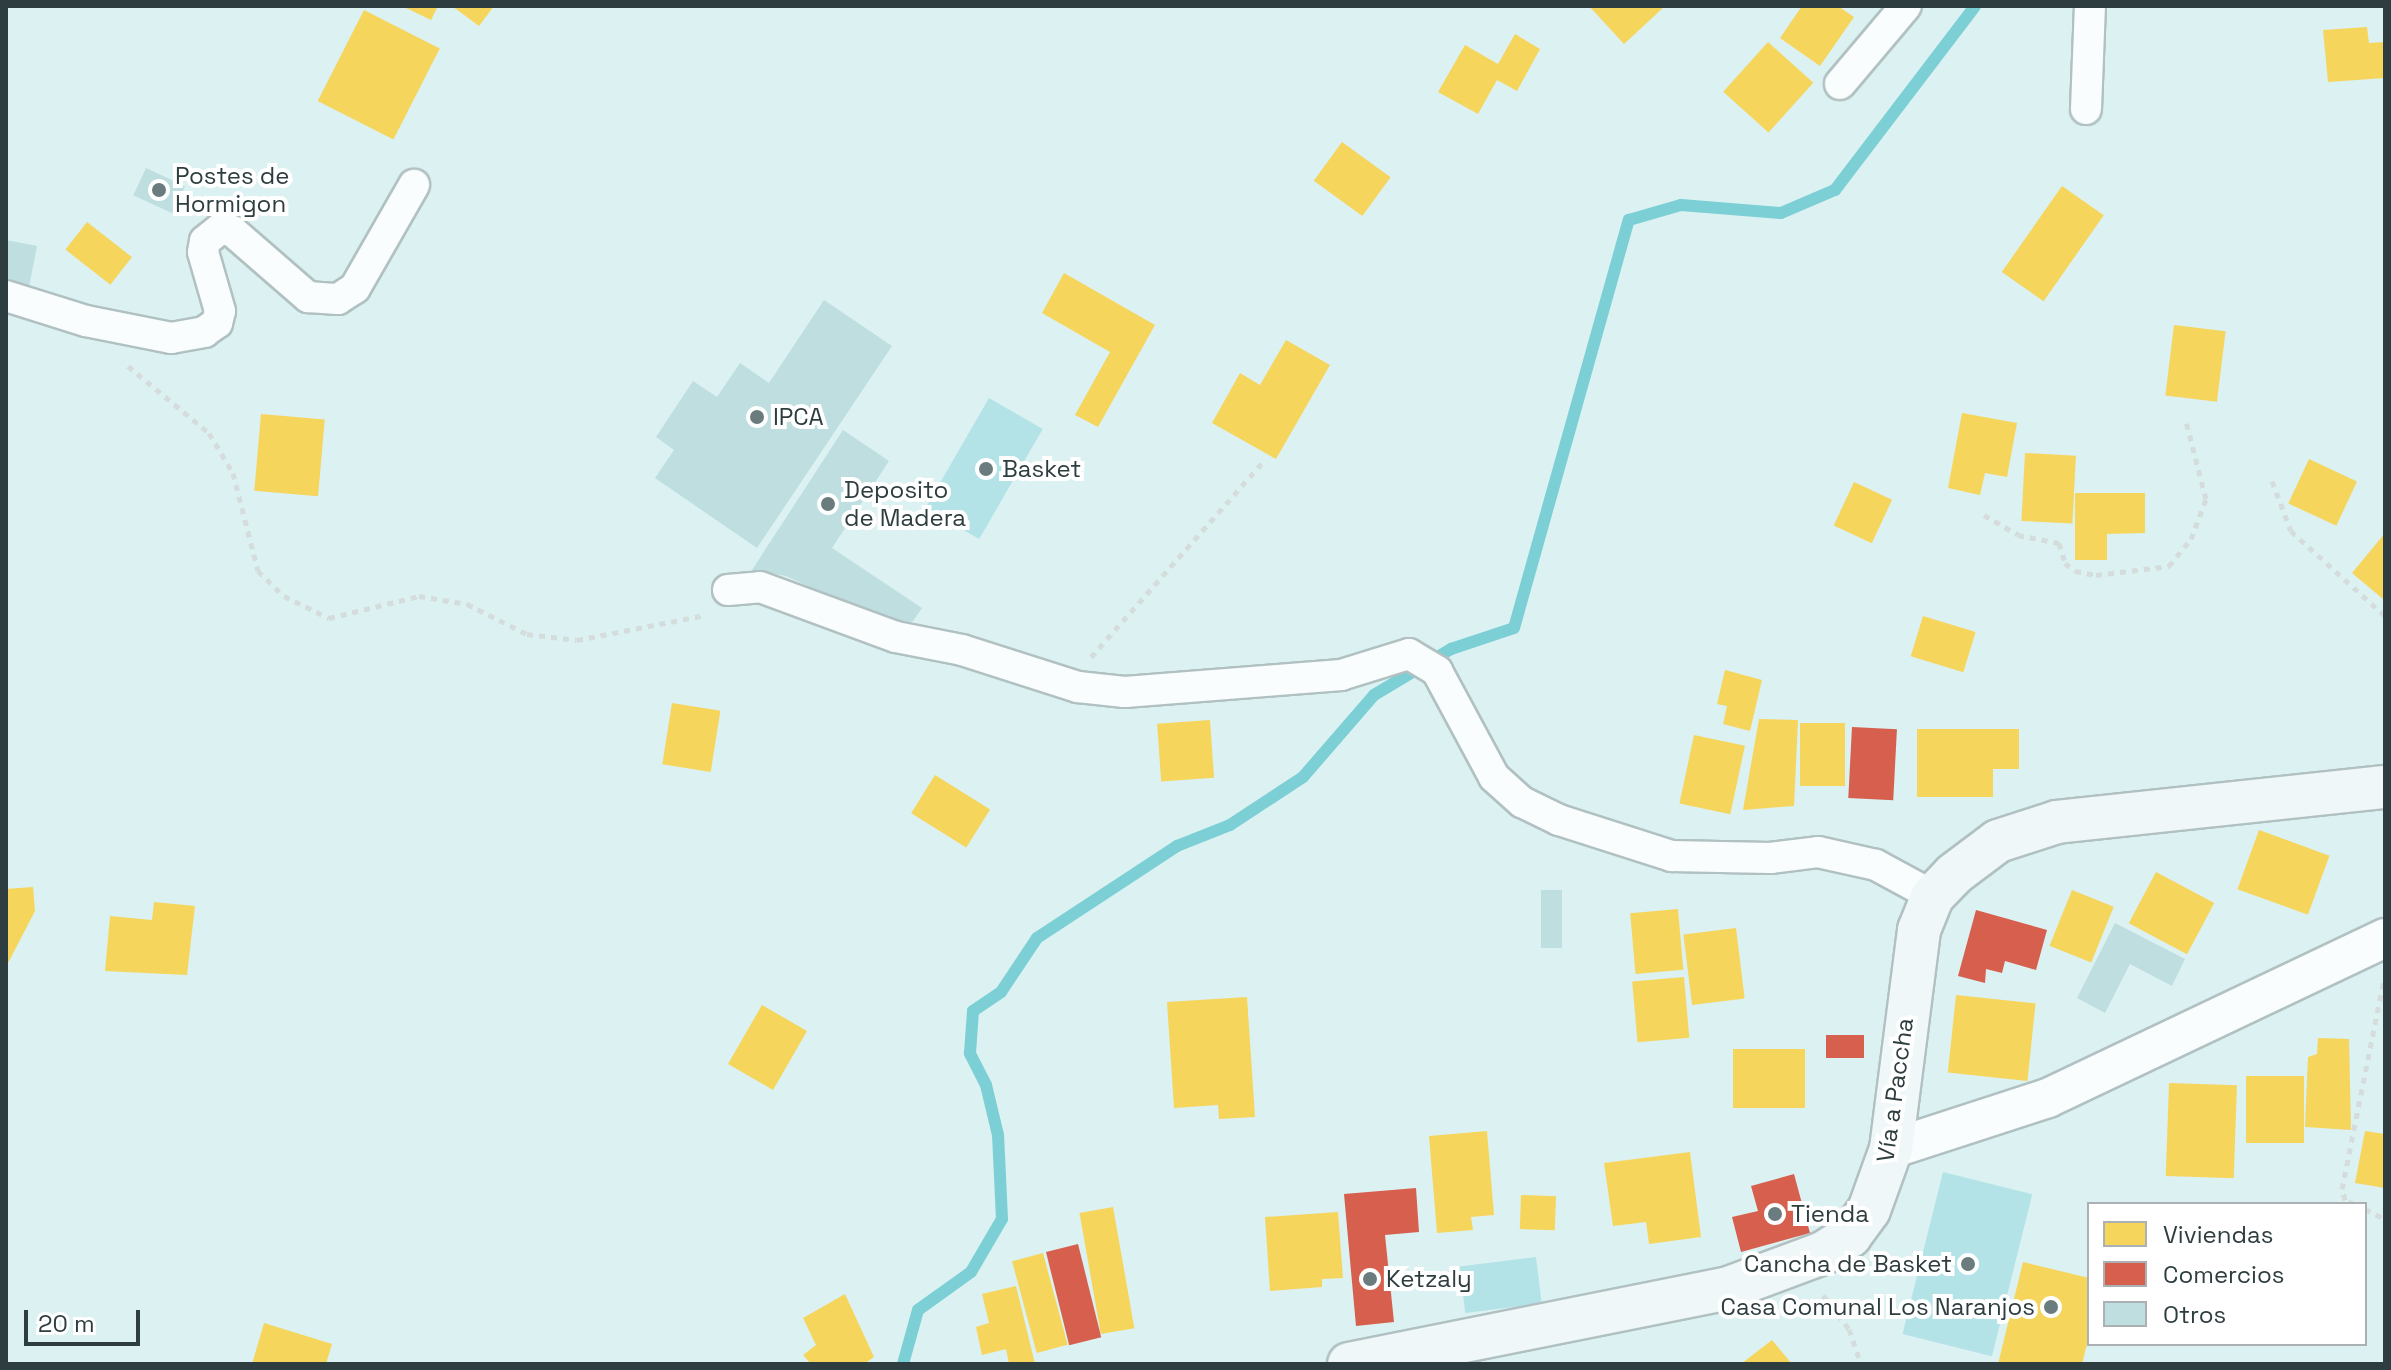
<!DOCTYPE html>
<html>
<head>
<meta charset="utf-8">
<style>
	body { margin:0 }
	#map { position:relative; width:2391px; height:1370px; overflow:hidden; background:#dcf1f2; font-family:"Space Grotesk",sans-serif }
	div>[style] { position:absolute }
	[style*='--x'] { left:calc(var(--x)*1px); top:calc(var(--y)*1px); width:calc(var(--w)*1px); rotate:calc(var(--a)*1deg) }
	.green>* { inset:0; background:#b3e3e7; transform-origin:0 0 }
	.homes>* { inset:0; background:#f6d55c; transform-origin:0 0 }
	.shops>* { inset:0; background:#d6604d; transform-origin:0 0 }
	.stream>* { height:12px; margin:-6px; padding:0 6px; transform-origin:6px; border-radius:6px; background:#7bcfd5 }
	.building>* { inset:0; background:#bfdee0; transform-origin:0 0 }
	.path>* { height:5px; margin-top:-2.5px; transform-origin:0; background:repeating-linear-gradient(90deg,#d5dcdc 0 6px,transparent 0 12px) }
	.roads { filter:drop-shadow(2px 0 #b1c1c2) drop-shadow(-2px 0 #b1c1c2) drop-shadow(0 2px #b1c1c2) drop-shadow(0 -2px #b1c1c2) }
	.minor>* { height:30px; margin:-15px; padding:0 15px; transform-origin:15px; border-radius:15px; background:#fafdfd }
	.tertiary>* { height:38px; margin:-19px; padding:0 19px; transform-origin:19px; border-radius:19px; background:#fafdfd }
	.secondary>* { height:42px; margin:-21px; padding:0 21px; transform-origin:21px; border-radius:21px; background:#f0f7f8 }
	.dots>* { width:22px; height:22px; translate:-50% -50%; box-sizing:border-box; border:4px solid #fff; border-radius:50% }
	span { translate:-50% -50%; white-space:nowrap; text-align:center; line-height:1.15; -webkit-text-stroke:8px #fff; paint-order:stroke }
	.poi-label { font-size:24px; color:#2e3d3f }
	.left { translate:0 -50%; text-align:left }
	.right { translate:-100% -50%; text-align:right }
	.street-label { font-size:24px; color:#2e3d3f }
	.frame { position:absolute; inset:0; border:8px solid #2e3d3f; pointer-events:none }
	.legend { position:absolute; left:2087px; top:1202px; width:280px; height:144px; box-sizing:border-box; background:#fff; border:2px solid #abb1b2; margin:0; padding:10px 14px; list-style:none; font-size:24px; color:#2e3d3f }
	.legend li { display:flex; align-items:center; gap:16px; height:40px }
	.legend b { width:40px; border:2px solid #abb1b2 }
	.scale { position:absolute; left:24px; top:1310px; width:116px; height:36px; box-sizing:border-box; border:4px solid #2e3d3f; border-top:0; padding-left:10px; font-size:24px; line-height:28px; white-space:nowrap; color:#2e3d3f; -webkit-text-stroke:6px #fff; paint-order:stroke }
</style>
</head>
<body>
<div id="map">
	<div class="green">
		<div style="left:989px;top:398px;width:62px;height:127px;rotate:30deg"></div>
		<div style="left:1943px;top:1172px;width:92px;height:167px;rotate:14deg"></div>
		<div style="left:1536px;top:1257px;width:47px;height:77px;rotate:83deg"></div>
	</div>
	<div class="homes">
		<div style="clip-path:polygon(402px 6px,438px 6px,431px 20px)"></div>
		<div style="clip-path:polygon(452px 6px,494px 6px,479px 26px)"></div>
		<div style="clip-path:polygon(1589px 6px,1665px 6px,1624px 44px)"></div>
		<div style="clip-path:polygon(1802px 6px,1838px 6px,1854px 17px,1820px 66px,1780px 38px)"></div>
		<div style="left:364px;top:10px;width:85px;height:102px;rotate:27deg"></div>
		<div style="clip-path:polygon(2367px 27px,2369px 43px,2385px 42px,2385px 78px,2328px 82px,2323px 30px)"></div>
		<div style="clip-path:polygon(1515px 34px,1540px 49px,1517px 91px,1497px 80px,1478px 114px,1438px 92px,1465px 45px,1498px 64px)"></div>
		<div style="left:1768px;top:42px;width:61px;height:67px;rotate:42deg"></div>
		<div style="left:1342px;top:142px;width:60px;height:48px;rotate:36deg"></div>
		<div style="left:2062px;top:186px;width:51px;height:105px;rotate:35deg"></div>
		<div style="left:87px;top:222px;width:57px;height:35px;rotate:38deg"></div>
		<div style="clip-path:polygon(1064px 273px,1155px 325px,1098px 427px,1075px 415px,1110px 352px,1042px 313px)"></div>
		<div style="left:2174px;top:325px;width:52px;height:71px;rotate:7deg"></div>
		<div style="clip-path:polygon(1286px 340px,1330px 365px,1276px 459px,1212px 423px,1240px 373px,1260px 385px)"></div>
		<div style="clip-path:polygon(1962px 413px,2017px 423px,2007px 477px,1985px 473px,1980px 495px,1948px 488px)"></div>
		<div style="left:261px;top:414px;width:64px;height:77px;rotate:5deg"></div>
		<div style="left:2025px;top:453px;width:51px;height:68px;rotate:3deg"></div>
		<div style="left:2309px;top:459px;width:53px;height:49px;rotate:25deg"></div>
		<div style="left:1854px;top:482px;width:42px;height:48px;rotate:25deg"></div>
		<div style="clip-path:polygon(2075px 493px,2145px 493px,2145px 533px,2107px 534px,2107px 560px,2075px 560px)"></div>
		<div style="clip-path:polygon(2385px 533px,2385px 597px,2383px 599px,2352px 573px)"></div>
		<div style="left:1923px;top:616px;width:55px;height:42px;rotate:17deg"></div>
		<div style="clip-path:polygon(1725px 670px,1762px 680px,1750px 731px,1723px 724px,1727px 706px,1717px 704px)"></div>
		<div style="left:672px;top:703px;width:49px;height:62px;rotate:9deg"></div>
		<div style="clip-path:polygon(1759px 719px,1798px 720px,1794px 806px,1743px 810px)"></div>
		<div style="left:1210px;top:720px;width:58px;height:53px;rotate:86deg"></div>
		<div style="left:1800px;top:723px;width:45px;height:63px"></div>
		<div style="clip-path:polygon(1917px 729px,2019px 729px,2019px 769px,1993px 769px,1993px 797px,1917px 797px)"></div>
		<div style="left:1694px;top:735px;width:52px;height:70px;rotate:12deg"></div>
		<div style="left:935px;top:775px;width:65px;height:45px;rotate:32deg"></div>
		<div style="left:2259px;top:830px;width:75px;height:63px;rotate:20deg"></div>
		<div style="left:2156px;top:872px;width:66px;height:58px;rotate:28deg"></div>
		<div style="clip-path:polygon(33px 887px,35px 911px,6px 967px,6px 889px)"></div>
		<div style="left:2072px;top:890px;width:45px;height:60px;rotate:22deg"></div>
		<div style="clip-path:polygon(154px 902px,195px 906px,187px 975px,105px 971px,110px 916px,152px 920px)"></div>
		<div style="left:1678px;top:909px;width:61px;height:48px;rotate:85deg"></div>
		<div style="left:1736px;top:928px;width:71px;height:53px;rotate:83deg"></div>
		<div style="left:1684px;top:977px;width:61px;height:52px;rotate:85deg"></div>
		<div style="left:1956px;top:995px;width:80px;height:78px;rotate:6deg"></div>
		<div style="clip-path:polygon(1247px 997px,1255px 1117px,1219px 1119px,1218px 1105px,1174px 1108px,1167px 1002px)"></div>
		<div style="left:762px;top:1005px;width:52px;height:68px;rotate:30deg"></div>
		<div style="clip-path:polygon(2318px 1038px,2349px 1039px,2351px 1130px,2305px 1127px,2308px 1057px,2317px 1054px)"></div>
		<div style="left:1805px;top:1049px;width:59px;height:72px;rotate:90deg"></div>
		<div style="left:2246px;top:1076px;width:58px;height:67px"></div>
		<div style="left:2169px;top:1083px;width:68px;height:93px;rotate:2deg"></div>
		<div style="clip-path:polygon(1487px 1131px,1494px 1215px,1471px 1217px,1473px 1230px,1437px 1233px,1429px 1136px)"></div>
		<div style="clip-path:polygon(2365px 1131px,2385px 1134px,2385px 1188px,2355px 1183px)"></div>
		<div style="clip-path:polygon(1690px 1152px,1701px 1237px,1649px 1244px,1646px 1222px,1613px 1226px,1604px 1163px)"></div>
		<div style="left:1521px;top:1195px;width:35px;height:34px;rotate:2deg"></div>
		<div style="left:1113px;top:1207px;width:123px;height:34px;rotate:80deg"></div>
		<div style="clip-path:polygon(1338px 1212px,1343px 1278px,1322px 1279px,1322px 1287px,1270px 1291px,1265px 1217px)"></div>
		<div style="left:1043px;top:1253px;width:95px;height:32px;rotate:75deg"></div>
		<div style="clip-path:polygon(2023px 1262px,2089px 1278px,2089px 1336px,2082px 1364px,1998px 1364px)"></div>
		<div style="clip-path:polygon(1016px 1286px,1035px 1364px,1009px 1364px,1006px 1349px,982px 1355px,976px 1327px,989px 1323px,982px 1294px)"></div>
		<div style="clip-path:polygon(845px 1294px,874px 1357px,864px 1364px,811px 1364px,803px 1355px,816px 1345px,803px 1318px)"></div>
		<div style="clip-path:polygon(264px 1323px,332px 1344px,326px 1364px,252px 1364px)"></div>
		<div style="clip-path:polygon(1772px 1340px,1792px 1364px,1741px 1364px)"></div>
	</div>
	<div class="shops">
		<div style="left:1852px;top:727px;width:45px;height:71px;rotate:3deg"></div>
		<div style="clip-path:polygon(1976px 910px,2047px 930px,2036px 970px,2005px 961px,2002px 973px,1986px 969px,1985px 983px,1958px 976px)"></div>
		<div style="left:1826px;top:1035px;width:38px;height:23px"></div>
		<div style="clip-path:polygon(1794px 1174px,1810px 1233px,1741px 1252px,1732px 1217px,1758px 1211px,1751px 1186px)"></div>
		<div style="clip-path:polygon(1416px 1188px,1419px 1232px,1385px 1235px,1394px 1322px,1356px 1326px,1344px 1194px)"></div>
		<div style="left:1078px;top:1244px;width:96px;height:33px;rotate:76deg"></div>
	</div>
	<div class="stream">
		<div style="--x:903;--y:1364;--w:56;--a:-74.5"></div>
		<div style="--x:918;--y:1310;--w:65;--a:-35.6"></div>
		<div style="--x:971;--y:1272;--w:61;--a:-59.7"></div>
		<div style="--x:1002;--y:1219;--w:84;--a:-92.7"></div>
		<div style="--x:998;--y:1135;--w:51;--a:-103.5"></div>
		<div style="--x:986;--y:1085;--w:36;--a:-117"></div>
		<div style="--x:970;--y:1053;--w:42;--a:-85.9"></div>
		<div style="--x:973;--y:1011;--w:34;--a:-34"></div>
		<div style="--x:1001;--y:992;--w:65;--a:-56.3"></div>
		<div style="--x:1037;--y:938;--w:168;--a:-33.3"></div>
		<div style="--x:1177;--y:846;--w:57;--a:-21.6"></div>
		<div style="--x:1230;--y:825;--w:87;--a:-33.3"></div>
		<div style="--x:1303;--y:777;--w:108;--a:-49.1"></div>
		<div style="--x:1374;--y:695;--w:90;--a:-30.9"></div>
		<div style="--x:1451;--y:649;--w:66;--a:-18.4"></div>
		<div style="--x:1514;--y:628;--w:424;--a:-74.3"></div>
		<div style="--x:1629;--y:220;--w:54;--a:-16.1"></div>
		<div style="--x:1681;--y:205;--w:100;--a:4.6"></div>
		<div style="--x:1781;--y:213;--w:59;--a:-23.1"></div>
		<div style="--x:1835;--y:190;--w:231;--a:-52.7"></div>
	</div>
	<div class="building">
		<div style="left:146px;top:168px;width:43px;height:30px;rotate:25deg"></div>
		<div style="clip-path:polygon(6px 240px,37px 246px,29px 287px,6px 283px)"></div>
		<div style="clip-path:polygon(824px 300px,892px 346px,757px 548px,655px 478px,674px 450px,656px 437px,693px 381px,717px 397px,740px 363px,769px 383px)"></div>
		<div style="clip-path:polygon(843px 430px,889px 461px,832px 548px,922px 608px,913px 621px,894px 626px,786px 576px,752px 570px)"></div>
		<div style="left:1541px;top:890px;width:21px;height:58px"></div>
		<div style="clip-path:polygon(2115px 923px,2185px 959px,2172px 986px,2130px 964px,2105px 1013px,2077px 998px)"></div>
	</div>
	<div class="path">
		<div style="--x:128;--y:366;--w:105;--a:39.6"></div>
		<div style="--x:209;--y:433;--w:47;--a:59"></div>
		<div style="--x:233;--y:473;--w:101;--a:75.7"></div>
		<div style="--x:258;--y:571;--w:36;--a:44"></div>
		<div style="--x:284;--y:596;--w:50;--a:26.1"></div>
		<div style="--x:329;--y:618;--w:93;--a:-13.7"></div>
		<div style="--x:419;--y:596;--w:49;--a:9.5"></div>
		<div style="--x:467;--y:604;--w:67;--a:26.6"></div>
		<div style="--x:527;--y:634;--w:50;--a:6.8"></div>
		<div style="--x:577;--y:640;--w:131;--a:-11"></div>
		<div style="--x:2272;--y:481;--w:53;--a:69.2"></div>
		<div style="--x:2291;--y:531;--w:127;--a:42.1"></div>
		<div style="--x:1984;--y:515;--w:39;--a:30"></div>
		<div style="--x:2018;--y:535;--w:42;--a:11"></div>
		<div style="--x:2059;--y:543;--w:21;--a:73"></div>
		<div style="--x:2065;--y:563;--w:13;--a:39"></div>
		<div style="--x:2075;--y:571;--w:21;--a:11"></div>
		<div style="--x:2096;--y:575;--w:74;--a:-7"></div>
		<div style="--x:2169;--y:566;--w:35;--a:-51"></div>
		<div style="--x:2191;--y:539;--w:43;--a:-69.4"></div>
		<div style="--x:2206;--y:499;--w:81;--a:-104.4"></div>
		<div style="--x:1091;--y:657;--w:261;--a:-48.6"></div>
		<div style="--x:2354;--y:1204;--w:10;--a:-156"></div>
		<div style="--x:2345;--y:1200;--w:11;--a:-105"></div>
		<div style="--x:2342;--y:1189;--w:210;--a:-78.7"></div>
		<div style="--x:2365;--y:1209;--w:22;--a:27"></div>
		<div style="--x:1823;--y:1295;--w:43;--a:52.6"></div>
		<div style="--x:1849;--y:1329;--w:37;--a:71"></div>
	</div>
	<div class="roads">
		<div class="minor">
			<div style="--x:1840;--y:84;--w:102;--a:-49.8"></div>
			<div style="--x:2086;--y:109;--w:103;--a:-87.8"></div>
			<div style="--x:6;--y:296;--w:84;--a:17.4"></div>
			<div style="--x:86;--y:321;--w:87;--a:11.3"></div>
			<div style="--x:171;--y:338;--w:34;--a:-10"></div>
			<div style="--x:204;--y:332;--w:16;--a:-35"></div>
			<div style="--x:217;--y:323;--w:12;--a:-76"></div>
			<div style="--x:220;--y:311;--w:61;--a:-106.1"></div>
			<div style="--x:203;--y:252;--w:11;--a:-80"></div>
			<div style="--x:205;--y:241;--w:19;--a:-39"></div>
			<div style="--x:220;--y:229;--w:12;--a:9"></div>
			<div style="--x:232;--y:231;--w:101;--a:41"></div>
			<div style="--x:308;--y:297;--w:30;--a:4"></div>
			<div style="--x:338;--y:299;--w:20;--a:-33"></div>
			<div style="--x:355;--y:288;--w:119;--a:-60.2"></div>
			<div style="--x:728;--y:590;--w:32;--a:-5"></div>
			<div style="--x:760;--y:587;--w:145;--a:20.2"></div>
			<div style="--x:896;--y:637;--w:67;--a:11.1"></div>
			<div style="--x:962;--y:650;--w:122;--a:17.7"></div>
			<div style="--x:1078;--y:687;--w:47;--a:6.1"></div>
			<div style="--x:1125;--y:692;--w:217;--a:-4.5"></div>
			<div style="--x:1341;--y:675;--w:71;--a:-17.2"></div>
			<div style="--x:1409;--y:654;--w:33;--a:31"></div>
			<div style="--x:1437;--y:671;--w:120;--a:61.7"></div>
			<div style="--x:1494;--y:777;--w:38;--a:42"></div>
			<div style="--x:1522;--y:802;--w:41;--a:25.9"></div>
			<div style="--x:1559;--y:820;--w:119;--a:17.7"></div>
			<div style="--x:1672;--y:856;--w:98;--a:1.2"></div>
			<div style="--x:1770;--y:858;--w:48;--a:-7.1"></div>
			<div style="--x:1818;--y:852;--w:59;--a:12.6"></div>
			<div style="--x:1876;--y:865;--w:65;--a:28.5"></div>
		</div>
		<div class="tertiary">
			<div style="--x:1891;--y:1149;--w:165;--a:-18"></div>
			<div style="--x:2048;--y:1098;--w:373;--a:-25.4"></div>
		</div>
		<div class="secondary">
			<div style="--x:1349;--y:1364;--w:384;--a:-11.3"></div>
			<div style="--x:1726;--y:1289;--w:103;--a:-20.4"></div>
			<div style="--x:1823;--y:1253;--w:32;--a:-32"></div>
			<div style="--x:1850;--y:1236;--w:32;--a:-54"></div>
			<div style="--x:1869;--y:1210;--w:65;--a:-70.2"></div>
			<div style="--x:1891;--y:1149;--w:221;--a:-82.7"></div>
			<div style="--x:1919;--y:930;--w:37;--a:-68"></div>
			<div style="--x:1933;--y:896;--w:30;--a:-46"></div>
			<div style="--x:1954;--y:874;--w:55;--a:-36.9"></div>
			<div style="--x:1998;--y:841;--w:62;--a:-17.9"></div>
			<div style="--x:2057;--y:822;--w:330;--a:-6.1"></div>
		</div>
	</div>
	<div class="dots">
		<div style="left:159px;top:190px;background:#6b7c7e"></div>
		<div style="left:757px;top:417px;background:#6b7c7e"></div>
		<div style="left:986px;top:469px;background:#6b7c7e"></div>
		<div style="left:828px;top:504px;background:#6b7c7e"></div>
		<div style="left:1775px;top:1214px;background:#6b7c7e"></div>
		<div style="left:1968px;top:1264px;background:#6b7c7e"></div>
		<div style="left:1370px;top:1279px;background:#6b7c7e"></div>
		<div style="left:2051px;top:1307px;background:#6b7c7e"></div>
	</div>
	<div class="poi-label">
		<span class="left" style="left:175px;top:190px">Postes de<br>Hormigon</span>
		<span class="left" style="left:773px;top:417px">IPCA</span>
		<span class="left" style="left:1002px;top:469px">Basket</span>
		<span class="left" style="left:844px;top:504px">Deposito<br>de Madera</span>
		<span class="left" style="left:1791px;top:1214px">Tienda</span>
		<span class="right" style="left:1952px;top:1264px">Cancha de Basket</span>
		<span class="left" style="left:1386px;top:1279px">Ketzaly</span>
		<span class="right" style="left:2035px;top:1307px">Casa Comunal Los Naranjos</span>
	</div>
	<div class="street-label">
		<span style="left:1895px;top:1090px;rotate:-82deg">Vía a Paccha</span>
	</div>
	<div class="frame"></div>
	<ul class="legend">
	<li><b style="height:22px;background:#f6d55c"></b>Viviendas</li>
	<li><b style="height:22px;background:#d6604d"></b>Comercios</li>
	<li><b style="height:22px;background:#bfdee0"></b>Otros</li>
	</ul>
	<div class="scale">20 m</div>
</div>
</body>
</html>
